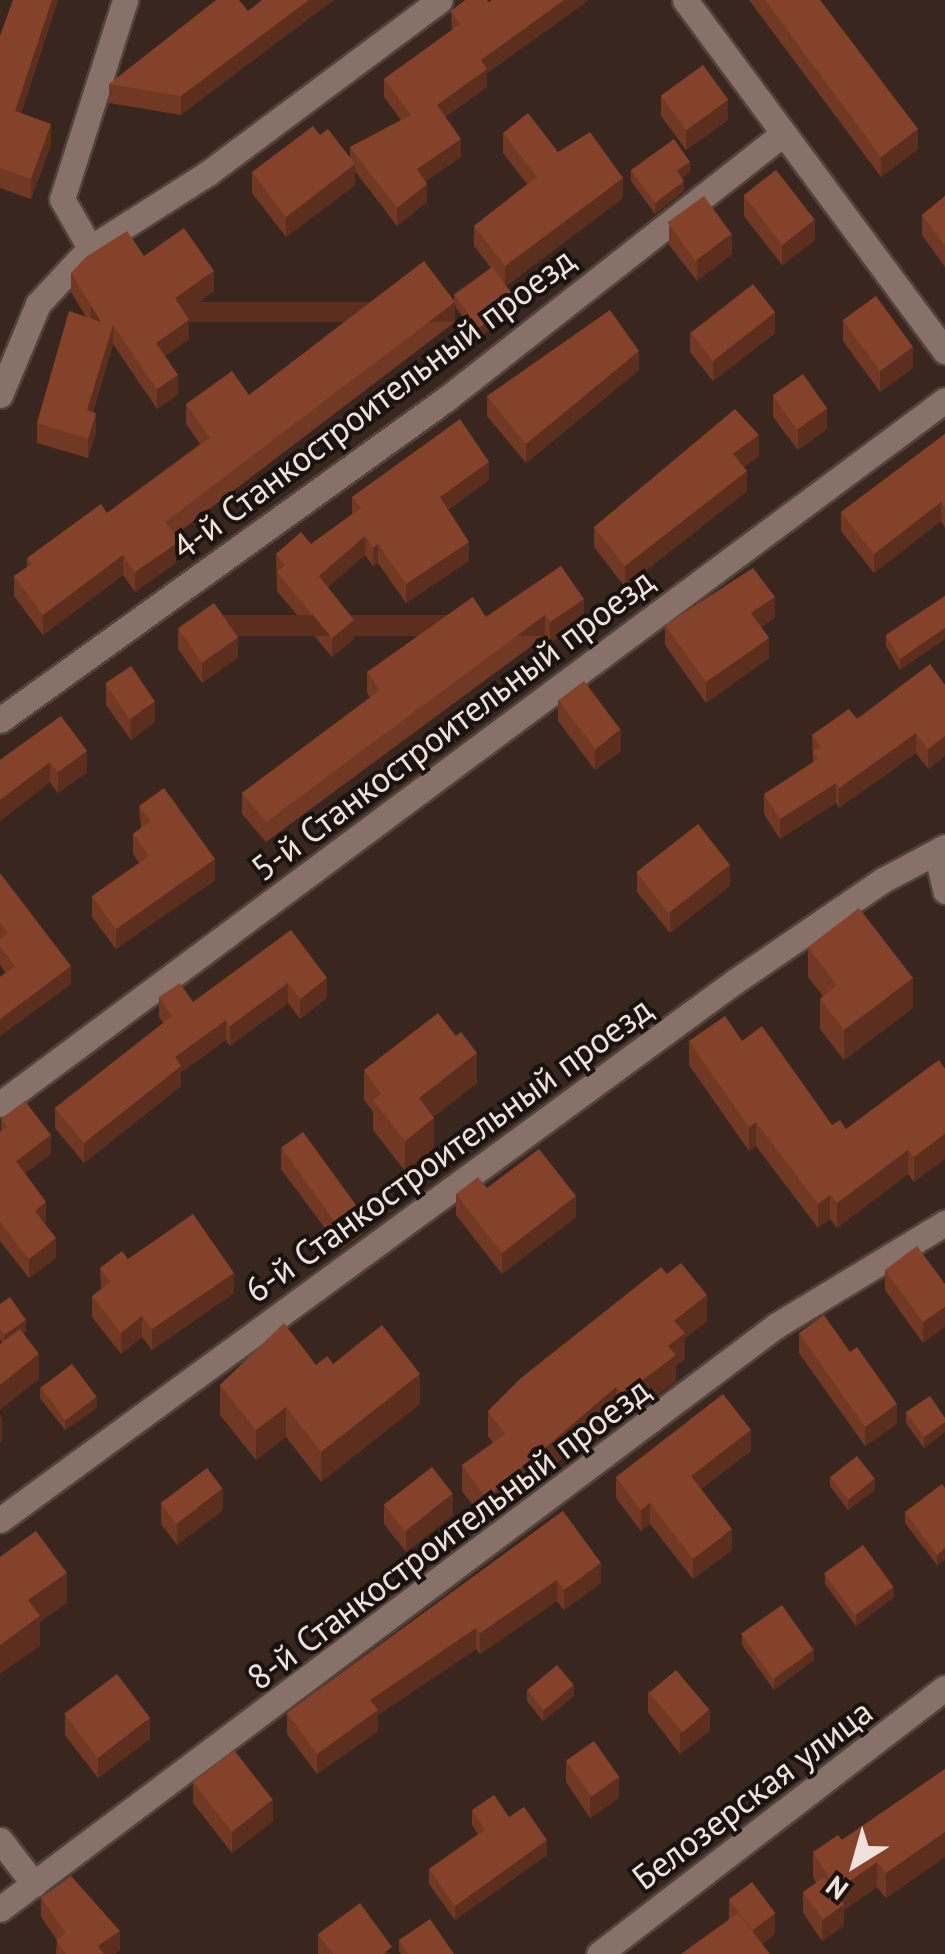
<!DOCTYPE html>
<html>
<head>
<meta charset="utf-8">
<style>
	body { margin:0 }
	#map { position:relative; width:945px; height:1954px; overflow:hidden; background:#39271f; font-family:"PT Sans",sans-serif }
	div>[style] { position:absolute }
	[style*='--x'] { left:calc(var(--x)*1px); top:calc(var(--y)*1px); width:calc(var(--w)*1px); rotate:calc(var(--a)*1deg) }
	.roads { filter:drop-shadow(2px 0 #52423c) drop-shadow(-2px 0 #52423c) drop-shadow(0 2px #52423c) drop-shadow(0 -2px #52423c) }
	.street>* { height:25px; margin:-12.5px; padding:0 12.5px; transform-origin:12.5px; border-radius:12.5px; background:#877168 }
	.secondary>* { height:25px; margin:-12.5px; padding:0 12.5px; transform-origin:12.5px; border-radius:12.5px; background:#877168 }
	.wall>* { inset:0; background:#713923 }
	.shaded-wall>* { inset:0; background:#5c2e1d; transform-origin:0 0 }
	.building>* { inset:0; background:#834229; transform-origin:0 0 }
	span { translate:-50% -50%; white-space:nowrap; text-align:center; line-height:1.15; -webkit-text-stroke:8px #1a120f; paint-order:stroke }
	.street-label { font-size:35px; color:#efe2dd }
	.north { position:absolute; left:805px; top:1814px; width:100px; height:100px; -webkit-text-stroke:8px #1a120f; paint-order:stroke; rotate:217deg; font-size:28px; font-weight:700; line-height:40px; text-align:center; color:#efe2dd }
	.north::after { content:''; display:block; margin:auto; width:35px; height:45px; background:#efe2dd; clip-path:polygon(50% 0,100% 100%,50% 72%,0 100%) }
</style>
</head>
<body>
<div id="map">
	<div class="roads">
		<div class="street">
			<div style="--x:90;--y:248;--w:140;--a:-32.4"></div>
			<div style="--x:208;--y:173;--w:289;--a:-36.7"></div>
			<div style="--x:0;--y:395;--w:99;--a:-67.3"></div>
			<div style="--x:38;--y:304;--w:76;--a:-47.1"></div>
			<div style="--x:90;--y:248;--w:56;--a:-119.7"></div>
			<div style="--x:62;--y:199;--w:209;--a:-72.4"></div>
			<div style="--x:0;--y:720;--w:550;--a:-35.74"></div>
			<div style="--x:446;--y:399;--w:427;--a:-38.2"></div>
			<div style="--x:937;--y:855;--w:37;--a:77"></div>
			<div style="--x:0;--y:1104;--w:1178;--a:-36.69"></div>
			<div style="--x:0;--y:1520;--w:910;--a:-36.24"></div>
			<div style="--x:734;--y:982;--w:181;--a:-34.4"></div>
			<div style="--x:883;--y:880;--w:70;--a:-28"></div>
			<div style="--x:0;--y:1840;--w:56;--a:52.3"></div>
			<div style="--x:0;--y:1909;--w:972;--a:-36.93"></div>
			<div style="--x:777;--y:1325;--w:197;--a:-31.3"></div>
			<div style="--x:599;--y:1954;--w:436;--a:-37.6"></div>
		</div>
		<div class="secondary">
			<div style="--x:685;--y:0;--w:437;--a:53.5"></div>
		</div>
	</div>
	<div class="wall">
		<div style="clip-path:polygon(58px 0,21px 113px,51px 145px,31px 199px,0 188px,0 36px)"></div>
		<div style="clip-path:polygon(492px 0,589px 0,487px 73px,487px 87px,445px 117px,461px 157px,426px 181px,427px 202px,397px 226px,355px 171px,355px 185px,286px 237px,252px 193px,252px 172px,320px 135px,350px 158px,350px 147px,401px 120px,384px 97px,384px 79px,452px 30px,451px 11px,489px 2px)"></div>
		<div style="clip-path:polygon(749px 0,820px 0,918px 149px,881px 177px)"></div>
		<div style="clip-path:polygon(248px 11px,181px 115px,109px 103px,109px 84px)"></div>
		<div style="clip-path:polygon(661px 95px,728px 120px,686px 150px,661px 116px)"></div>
		<div style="clip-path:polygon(503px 133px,558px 152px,623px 198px,506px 286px,517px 311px,478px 338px,455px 306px,455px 322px,175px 535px,180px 560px,135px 592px,123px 575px,43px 635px,14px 596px,14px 576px,27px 567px,27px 558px,107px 513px,200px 444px,186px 424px,186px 404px,249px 395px,454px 301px,454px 294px,491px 268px,474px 246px,474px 226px,527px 184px,503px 153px)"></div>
		<div style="clip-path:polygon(631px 170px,690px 172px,682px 178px,684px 191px,655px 214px,631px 181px)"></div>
		<div style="clip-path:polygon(744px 195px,815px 240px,782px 265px,744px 216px)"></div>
		<div style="clip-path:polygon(945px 196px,945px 267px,922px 235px,922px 215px)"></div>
		<div style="clip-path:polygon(669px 225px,732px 254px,697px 281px,669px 245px)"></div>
		<div style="clip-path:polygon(144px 256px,214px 291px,184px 312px,189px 339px,165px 356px,178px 394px,157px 409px,113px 344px,93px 412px,96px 432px,88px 458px,37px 443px,37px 423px,86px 317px,71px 292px,71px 273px)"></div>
		<div style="clip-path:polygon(843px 320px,913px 368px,880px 392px,843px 341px)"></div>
		<div style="clip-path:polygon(690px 332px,775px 333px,713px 381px,690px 352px)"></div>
		<div style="clip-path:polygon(639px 370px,526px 463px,487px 416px,487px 396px)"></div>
		<div style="clip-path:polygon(773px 396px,827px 429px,798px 450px,773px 417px)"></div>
		<div style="clip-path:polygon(945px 434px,945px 528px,941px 521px,874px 573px,841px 531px,841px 512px)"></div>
		<div style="clip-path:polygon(759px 456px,744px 467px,747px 491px,625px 587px,594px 547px,594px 527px)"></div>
		<div style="clip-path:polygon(489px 480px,448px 510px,469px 561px,406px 603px,378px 563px,373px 566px,365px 555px,328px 587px,354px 639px,332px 657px,277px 591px,276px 554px,311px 544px,352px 514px,352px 497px)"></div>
		<div style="clip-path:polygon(561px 566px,584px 620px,550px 643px,545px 636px,266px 842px,242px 814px,242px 793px,370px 698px,367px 693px,367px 672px,486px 617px)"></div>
		<div style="clip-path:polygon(945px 596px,900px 670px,886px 646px,886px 635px)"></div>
		<div style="clip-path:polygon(775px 618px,761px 627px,769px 658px,706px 703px,665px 645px,665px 625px)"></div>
		<div style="clip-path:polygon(178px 629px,238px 657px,202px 683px,178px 649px)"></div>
		<div style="clip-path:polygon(106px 684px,155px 722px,131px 740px,106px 705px)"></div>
		<div style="clip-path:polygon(945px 685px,945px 756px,928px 769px,916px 753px,839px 808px,836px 803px,780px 839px,764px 814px,764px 794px,813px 763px,812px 735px)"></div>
		<div style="clip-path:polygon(558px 700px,621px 751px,595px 770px,558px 721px)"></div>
		<div style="clip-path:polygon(61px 716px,87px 772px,58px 793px,50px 782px,0 821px,0 760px)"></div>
		<div style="clip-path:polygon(139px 806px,215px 880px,116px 949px,92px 917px,92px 896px,139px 863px,133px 854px,133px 834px,141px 828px)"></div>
		<div style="clip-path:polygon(637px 872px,730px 886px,670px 933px,637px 892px)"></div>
		<div style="clip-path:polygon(0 873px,71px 984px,0 1036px,0 977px,6px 973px,0 965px)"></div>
		<div style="clip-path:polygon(291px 930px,327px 998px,300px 1019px,288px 1003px,230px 1046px,226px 1040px,181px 1072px,181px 1086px,84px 1163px,55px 1128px,55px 1108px,163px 1023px,159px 1017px,159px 997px,193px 1002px)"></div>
		<div style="clip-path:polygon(808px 947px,913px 1008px,844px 1060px,820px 1029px,820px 999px,823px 996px,808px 977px)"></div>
		<div style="clip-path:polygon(689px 1041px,742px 1041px,832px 1125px,846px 1129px,939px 1060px,914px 1182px,908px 1174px,837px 1228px,830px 1219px,818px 1228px,756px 1146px,749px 1151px,689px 1065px)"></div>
		<div style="clip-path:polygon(364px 1070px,477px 1083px,433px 1117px,434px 1148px,405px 1171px,373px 1130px,373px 1112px,364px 1100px)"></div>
		<div style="clip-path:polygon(1px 1119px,51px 1154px,25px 1173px,46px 1221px,44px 1223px,56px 1258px,29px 1278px,0 1241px,0 1132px,1px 1131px)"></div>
		<div style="clip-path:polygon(281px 1148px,362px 1234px,341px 1250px,281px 1169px)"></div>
		<div style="clip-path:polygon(487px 1188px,576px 1217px,502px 1274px,456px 1215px,456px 1194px)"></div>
		<div style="clip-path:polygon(128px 1259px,234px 1293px,152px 1350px,142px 1337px,121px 1354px,92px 1317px,92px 1296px,101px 1289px,100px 1268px)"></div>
		<div style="clip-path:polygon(885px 1270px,945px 1284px,923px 1343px,885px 1290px)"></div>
		<div style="clip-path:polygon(0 1304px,26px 1331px,23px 1333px,39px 1379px,0 1340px)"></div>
		<div style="clip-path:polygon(707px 1321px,685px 1338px,685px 1359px,676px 1366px,676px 1381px,623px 1421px,616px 1412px,486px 1524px,462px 1491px,462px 1465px,493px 1443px,488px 1436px,488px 1411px)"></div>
		<div style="clip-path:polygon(799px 1333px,897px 1424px,865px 1446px,799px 1353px)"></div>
		<div style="clip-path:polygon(333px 1364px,420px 1404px,321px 1482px,286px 1437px,256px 1460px,220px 1415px,220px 1385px,316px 1365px)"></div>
		<div style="clip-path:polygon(40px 1387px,97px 1408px,65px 1430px,40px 1398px)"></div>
		<div style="clip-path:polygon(906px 1412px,945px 1418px,945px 1432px,924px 1448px,906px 1423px)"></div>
		<div style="clip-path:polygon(751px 1451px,701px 1489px,732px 1550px,693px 1579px,650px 1524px,641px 1531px,616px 1498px,616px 1477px)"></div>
		<div style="clip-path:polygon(830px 1476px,875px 1490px,848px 1510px,830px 1486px)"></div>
		<div style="clip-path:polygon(945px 1488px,945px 1559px,937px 1565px,905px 1523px,905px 1512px)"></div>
		<div style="clip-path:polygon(161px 1503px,223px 1510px,177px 1545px,161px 1524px)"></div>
		<div style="clip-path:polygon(384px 1504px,453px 1515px,406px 1552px,384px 1524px)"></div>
		<div style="clip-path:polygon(563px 1511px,601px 1583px,564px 1610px,557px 1601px,480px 1654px,476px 1649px,378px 1715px,378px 1731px,317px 1774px,287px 1734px,287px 1713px)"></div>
		<div style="clip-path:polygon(825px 1574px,894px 1597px,856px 1626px,825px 1584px)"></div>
		<div style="clip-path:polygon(742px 1635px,814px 1660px,774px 1690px,742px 1645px)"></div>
		<div style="clip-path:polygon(527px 1690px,574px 1696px,543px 1721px,527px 1701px)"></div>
		<div style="clip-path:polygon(648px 1691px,710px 1731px,680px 1754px,648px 1712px)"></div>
		<div style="clip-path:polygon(65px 1714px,150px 1739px,98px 1778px,65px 1735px)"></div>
		<div style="clip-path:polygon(566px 1761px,619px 1798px,590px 1818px,566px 1782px)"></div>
		<div style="clip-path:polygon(945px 1769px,945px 1857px,886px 1898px,877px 1887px,844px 1910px,844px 1926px,822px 1941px,803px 1913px,803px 1892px,816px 1883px,813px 1877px,813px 1852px,842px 1840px)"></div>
		<div style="clip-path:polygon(193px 1782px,273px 1821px,232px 1853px,193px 1803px)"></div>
		<div style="clip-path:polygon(472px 1810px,509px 1817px,547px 1855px,455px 1920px,429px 1884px,429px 1869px,478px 1834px,472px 1825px)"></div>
		<div style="clip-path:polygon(41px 1898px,120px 1950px,115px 1954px,56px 1954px,57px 1940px,41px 1917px)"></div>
		<div style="clip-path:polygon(729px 1900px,775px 1934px,762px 1944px,729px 1920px)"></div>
		<div style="clip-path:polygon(318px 1934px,392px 1954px,318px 1954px)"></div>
		<div style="clip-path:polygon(399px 1940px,454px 1954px,401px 1954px,399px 1951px)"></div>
	</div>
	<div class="shaded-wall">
		<div style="clip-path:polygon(52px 0,58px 0,15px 131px,15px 111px)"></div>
		<div style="clip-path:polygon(309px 0,334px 0,181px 115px,181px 96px)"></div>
		<div style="clip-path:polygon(564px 0,589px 0,487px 73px,487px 87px,437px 123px,437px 105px,481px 60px)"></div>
		<div style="clip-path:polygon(728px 100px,728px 120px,686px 150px,686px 130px)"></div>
		<div style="clip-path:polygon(51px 124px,51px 145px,31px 199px,31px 179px)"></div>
		<div style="clip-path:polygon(918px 129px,918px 149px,881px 177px,881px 157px)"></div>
		<div style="clip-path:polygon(461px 139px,461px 157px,417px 187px,417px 169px)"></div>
		<div style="clip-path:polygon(690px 162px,690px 172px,677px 182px,677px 171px)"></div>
		<div style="clip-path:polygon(355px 164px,355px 185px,286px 237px,286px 217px)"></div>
		<div style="clip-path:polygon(623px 178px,623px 198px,505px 286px,505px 266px)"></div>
		<div style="clip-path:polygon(684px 181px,684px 191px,655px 214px,655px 203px)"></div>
		<div style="clip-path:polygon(427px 184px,427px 202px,397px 226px,397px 208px)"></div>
		<div style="clip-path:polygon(815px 220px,815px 240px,782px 265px,782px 244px)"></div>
		<div style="clip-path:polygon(732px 234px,732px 254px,697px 281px,697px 260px)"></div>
		<div style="clip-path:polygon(214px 271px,214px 291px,175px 318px,175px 298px)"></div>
		<div style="clip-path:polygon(517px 300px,517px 311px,478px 338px,478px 328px)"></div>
		<div style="left:455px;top:302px;width:20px;height:364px;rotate:90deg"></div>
		<div style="clip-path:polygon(775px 312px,775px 333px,713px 381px,713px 360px)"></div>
		<div style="clip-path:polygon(189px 320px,189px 339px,156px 363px,156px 343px)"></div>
		<div style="clip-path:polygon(113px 325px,113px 344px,87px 430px,87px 410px)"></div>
		<div style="clip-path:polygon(913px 347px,913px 368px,880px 392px,880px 371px)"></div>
		<div style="clip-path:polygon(639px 351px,639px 370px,526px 463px,526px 444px)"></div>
		<div style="clip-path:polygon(178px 375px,178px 394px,157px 409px,157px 389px)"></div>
		<div style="clip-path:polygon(827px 408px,827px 429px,798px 450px,798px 429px)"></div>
		<div style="clip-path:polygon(96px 413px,96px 432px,88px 458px,88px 439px)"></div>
		<div style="clip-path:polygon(759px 435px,759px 456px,733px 474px,733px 454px)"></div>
		<div style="clip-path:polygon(489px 462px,489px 480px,440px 516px,440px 497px)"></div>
		<div style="clip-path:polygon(747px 471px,747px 491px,625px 587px,625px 566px)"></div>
		<div style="clip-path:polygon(941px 502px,941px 521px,874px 573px,874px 554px)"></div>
		<div style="clip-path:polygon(365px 536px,365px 555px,319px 595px,319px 576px)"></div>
		<div style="clip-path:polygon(180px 541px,180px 560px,135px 592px,135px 572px)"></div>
		<div style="clip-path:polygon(469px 542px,469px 561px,406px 603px,406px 584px)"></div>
		<div style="clip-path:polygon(378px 544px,378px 563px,373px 566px,373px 548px)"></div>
		<div style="clip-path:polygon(123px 555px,123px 575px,43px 635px,43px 615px)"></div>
		<div style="clip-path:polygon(775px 597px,775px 618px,751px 634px,751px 613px)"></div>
		<div style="clip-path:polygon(584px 599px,584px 620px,550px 643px,550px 622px)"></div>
		<div style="left:545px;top:615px;width:21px;height:347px;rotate:90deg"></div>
		<div style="clip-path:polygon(354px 620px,354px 639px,332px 657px,332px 638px)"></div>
		<div style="clip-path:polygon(945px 628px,945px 639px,900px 670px,900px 659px)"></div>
		<div style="clip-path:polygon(238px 637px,238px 657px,202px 683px,202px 662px)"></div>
		<div style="clip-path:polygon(769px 638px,769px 658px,706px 703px,706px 682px)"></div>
		<div style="clip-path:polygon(155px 702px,155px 722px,131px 740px,131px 719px)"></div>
		<div style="clip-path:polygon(621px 730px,621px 751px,595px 770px,595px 750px)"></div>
		<div style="clip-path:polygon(916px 733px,916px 753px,839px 808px,839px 788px)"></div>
		<div style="clip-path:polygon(945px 736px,945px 756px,928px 769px,928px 749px)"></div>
		<div style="clip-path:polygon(87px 751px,87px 772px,58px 793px,58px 772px)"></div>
		<div style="clip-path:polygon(50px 762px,50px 782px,0 821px,0 800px)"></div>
		<div style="clip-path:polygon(836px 783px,836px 803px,780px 839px,780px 819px)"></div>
		<div style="clip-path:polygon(215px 859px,215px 880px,116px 949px,116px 929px)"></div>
		<div style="clip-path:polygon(730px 865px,730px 886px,670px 933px,670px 912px)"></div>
		<div style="clip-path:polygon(71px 966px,71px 984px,0 1036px,0 1019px)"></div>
		<div style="clip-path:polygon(327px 978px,327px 998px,300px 1019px,300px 999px)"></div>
		<div style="clip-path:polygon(913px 978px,913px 1008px,844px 1060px,844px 1030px)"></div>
		<div style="clip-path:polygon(288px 983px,288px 1003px,230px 1046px,230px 1026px)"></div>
		<div style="clip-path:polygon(226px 1020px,226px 1040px,181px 1072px,181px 1086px,84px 1163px,84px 1143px,175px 1057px)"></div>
		<div style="clip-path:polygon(477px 1053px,477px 1083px,419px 1128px,419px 1098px)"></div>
		<div style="clip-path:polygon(434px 1118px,434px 1148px,405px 1171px,405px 1141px)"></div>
		<div style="clip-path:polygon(756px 1122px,756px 1146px,749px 1151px,749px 1127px)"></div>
		<div style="clip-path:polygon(945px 1134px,945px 1159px,914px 1182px,914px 1157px)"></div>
		<div style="clip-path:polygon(51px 1135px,51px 1154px,16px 1180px,16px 1161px)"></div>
		<div style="clip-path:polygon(908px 1150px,908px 1174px,837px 1228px,837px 1203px)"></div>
		<div style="clip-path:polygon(830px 1195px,830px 1219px,818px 1228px,818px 1204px)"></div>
		<div style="clip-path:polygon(576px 1196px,576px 1217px,502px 1274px,502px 1253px)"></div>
		<div style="clip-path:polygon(46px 1202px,46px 1221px,35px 1230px,35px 1211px)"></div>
		<div style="clip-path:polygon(362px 1213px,362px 1234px,341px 1250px,341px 1229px)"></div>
		<div style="clip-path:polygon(56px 1238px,56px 1258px,29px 1278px,29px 1259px)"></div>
		<div style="clip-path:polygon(234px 1273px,234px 1293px,152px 1350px,152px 1329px)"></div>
		<div style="clip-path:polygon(707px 1295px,707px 1321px,685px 1338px,685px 1359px,676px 1366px,676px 1381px,623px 1421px,623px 1395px,668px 1346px,674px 1321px)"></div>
		<div style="clip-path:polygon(945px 1307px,945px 1327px,923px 1343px,923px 1322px)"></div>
		<div style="clip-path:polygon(142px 1316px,142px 1337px,121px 1354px,121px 1333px)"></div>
		<div style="clip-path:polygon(26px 1320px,26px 1331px,4px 1346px,4px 1335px)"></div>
		<div style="clip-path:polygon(39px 1354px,39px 1379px,0 1410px,0 1385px)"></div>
		<div style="clip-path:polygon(420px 1374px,420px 1404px,321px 1482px,321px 1452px)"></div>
		<div style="clip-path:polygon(616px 1387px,616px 1412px,486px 1524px,486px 1498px)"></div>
		<div style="clip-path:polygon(97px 1397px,97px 1408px,65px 1430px,65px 1419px)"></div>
		<div style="clip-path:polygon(897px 1404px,897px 1424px,865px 1446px,865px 1427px)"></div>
		<div style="clip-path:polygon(286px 1407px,286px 1437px,256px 1460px,256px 1430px)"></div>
		<div style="clip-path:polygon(2px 1416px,2px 1441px,0 1443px,0 1418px)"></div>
		<div style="clip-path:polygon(945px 1422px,945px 1432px,924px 1448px,924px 1437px)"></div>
		<div style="clip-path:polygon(751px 1430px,751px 1451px,691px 1497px,691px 1476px)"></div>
		<div style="clip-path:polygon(875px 1479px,875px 1490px,848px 1510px,848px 1499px)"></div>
		<div style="clip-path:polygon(223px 1489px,223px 1510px,177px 1545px,177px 1524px)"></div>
		<div style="clip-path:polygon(453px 1494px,453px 1515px,406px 1552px,406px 1531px)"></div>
		<div style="clip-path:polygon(650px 1503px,650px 1524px,641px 1531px,641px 1510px)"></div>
		<div style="clip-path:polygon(732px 1529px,732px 1550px,693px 1579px,693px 1559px)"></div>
		<div style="clip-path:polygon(945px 1548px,945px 1559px,937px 1565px,937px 1555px)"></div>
		<div style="clip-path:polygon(601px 1563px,601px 1583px,564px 1610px,564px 1590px)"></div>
		<div style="clip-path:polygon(67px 1573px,67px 1603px,40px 1622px,40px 1646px,0 1674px,0 1645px,28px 1600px)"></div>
		<div style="clip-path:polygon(557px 1580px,557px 1601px,480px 1654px,480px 1633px)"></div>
		<div style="clip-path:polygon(894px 1587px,894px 1597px,856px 1626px,856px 1615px)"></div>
		<div style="clip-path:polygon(476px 1628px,476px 1649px,378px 1715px,378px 1731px,317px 1774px,317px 1754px,370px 1700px)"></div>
		<div style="clip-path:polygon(814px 1650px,814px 1660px,774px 1690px,774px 1679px)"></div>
		<div style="clip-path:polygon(574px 1685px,574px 1696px,543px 1721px,543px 1711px)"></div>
		<div style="clip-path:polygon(710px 1710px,710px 1731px,680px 1754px,680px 1733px)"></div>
		<div style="clip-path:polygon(150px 1718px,150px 1739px,98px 1778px,98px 1758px)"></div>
		<div style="clip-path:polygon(619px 1777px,619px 1798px,590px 1818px,590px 1797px)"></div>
		<div style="clip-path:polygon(273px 1800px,273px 1821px,232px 1853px,232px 1832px)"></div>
		<div style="clip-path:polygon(945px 1815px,945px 1857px,886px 1898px,886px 1873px)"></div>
		<div style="clip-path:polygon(547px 1840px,547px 1855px,455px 1920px,455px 1906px)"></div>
		<div style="clip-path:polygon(877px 1862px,877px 1887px,844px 1910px,844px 1926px,822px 1941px,822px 1920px,837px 1909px,837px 1890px)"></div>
		<div style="clip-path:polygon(775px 1913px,775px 1934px,753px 1951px,753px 1930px)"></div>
		<div style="clip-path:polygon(120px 1931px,120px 1950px,115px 1954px,98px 1954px,98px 1946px)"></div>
	</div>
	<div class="building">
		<div style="clip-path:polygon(13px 0,52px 0,15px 111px,51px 124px,31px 179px,0 168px,0 36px)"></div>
		<div style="clip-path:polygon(216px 0,239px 0,248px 11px,262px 0,309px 0,181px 96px,109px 84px)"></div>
		<div style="clip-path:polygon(465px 0,487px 0,489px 2px,492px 0,564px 0,481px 60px,487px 69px,437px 105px,461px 139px,417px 169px,427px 184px,397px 208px,350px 147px,411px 115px,384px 79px,460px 24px,451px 11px)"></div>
		<div style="clip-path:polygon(765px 0,820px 0,918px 129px,881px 157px)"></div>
		<div style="left:703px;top:65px;width:43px;height:52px;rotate:54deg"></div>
		<div style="clip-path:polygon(528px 113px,558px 152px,590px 132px,623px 178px,505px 266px,474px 226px,537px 177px,503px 133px)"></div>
		<div style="clip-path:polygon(313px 126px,320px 135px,328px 129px,355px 164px,286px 217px,252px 172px)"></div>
		<div style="clip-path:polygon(674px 139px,690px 162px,677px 171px,684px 181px,655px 203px,631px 170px)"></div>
		<div style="left:776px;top:170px;width:63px;height:41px;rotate:52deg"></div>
		<div style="left:704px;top:196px;width:47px;height:45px;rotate:54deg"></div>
		<div style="clip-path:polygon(945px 196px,945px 246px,922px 215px)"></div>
		<div style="clip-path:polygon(184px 228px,214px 271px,175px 298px,189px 320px,156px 343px,178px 375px,157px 389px,113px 325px,87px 410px,96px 413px,88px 439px,37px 423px,69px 311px,101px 322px,71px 273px,86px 257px,127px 231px,144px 256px)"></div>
		<div style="clip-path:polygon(424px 261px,455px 302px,165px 522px,180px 541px,135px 572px,123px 555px,43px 615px,14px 576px,32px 564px,27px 558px,101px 504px,107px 513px,210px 438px,186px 404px,232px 371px,249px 395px)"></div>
		<div style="left:492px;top:267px;width:41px;height:47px;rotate:53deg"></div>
		<div style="left:753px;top:284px;width:36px;height:79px;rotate:52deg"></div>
		<div style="left:876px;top:296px;width:63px;height:41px;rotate:54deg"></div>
		<div style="clip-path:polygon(610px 310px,639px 351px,526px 444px,487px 396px)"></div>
		<div style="left:803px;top:374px;width:42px;height:37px;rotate:55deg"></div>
		<div style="clip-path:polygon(735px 409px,759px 435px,733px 454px,747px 471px,625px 566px,594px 527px)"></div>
		<div style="clip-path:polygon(460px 419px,489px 462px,440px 497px,469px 542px,406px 584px,378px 544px,373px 548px,365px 536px,319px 576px,354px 620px,332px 638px,277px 572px,285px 565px,276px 554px,301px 532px,311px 544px,361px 508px,352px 497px)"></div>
		<div style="clip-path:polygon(945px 434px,945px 508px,941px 502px,874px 554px,841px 512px)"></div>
		<div style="clip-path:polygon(561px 566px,584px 599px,550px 622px,545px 615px,266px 822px,242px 793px,380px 690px,367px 672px,443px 618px,473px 597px,486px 617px)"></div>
		<div style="clip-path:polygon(753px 568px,775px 597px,751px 613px,769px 638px,706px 682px,665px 625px)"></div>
		<div style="clip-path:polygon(945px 596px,945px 628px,900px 659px,886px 635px)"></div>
		<div style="left:214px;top:603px;width:42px;height:44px;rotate:55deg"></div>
		<div style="clip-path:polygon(930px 664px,945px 685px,945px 736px,928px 749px,916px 733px,839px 788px,836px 783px,780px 819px,764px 794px,818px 759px,813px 752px,821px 747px,812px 735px,849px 709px,857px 719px)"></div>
		<div style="left:131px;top:666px;width:43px;height:31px;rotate:56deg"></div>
		<div style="left:584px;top:681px;width:61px;height:32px;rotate:53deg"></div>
		<div style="clip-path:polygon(61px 716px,87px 751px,58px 772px,50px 762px,0 800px,0 760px)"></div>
		<div style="clip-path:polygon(164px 788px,215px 859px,116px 929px,92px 896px,149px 856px,133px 834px,150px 821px,139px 806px)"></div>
		<div style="left:698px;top:824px;width:52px;height:78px;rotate:52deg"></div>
		<div style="clip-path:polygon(0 873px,71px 966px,0 1019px,0 977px,15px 966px,0 947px,0 939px,8px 933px,0 923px)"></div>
		<div style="clip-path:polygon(859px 908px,913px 978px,844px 1030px,820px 999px,837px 985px,808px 947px)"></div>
		<div style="clip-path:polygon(291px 930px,327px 978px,300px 999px,288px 983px,230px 1026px,226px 1020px,175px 1057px,181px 1066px,84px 1143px,55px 1108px,172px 1016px,159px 997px,180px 983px,193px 1002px)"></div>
		<div style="clip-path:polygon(438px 1013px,456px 1036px,461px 1032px,477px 1053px,419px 1098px,434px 1118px,405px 1141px,373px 1100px,381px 1094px,364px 1070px)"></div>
		<div style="clip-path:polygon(725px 1016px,742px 1041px,762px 1026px,832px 1125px,840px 1120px,846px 1129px,939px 1060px,945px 1069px,945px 1134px,914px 1157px,908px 1150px,837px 1203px,830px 1195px,818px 1204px,756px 1122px,749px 1127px,689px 1041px)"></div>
		<div style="clip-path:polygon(25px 1101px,51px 1135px,16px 1161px,46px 1202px,35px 1211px,56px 1238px,29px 1259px,0 1222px,0 1132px,7px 1127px,1px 1119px)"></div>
		<div style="left:303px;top:1132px;width:100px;height:27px;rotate:54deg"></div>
		<div style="clip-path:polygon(539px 1149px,576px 1196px,502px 1253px,456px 1194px,478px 1177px,487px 1188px)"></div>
		<div style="clip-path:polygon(193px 1214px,234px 1273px,152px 1329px,142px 1316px,121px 1333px,92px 1296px,111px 1282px,100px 1268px,122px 1251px,128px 1259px)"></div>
		<div style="clip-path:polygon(917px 1246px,945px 1284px,945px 1307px,923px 1322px,885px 1270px)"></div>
		<div style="clip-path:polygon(681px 1263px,707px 1295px,674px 1321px,685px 1333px,668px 1346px,676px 1355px,623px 1395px,616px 1387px,486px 1498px,462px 1465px,505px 1434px,488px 1411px,521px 1378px,661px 1267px,667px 1274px)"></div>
		<div style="clip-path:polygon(10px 1297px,26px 1320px,4px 1335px,0 1329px,0 1304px)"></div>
		<div style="clip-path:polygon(824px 1315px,850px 1352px,857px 1347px,897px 1404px,865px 1427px,799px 1333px)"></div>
		<div style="clip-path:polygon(284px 1323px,316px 1365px,327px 1356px,333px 1364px,382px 1325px,420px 1374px,321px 1452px,286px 1407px,256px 1430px,220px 1385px)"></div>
		<div style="clip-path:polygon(20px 1329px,39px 1354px,0 1385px,0 1344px)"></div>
		<div style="left:72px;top:1364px;width:41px;height:39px;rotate:53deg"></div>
		<div style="clip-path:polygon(723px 1394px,751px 1430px,691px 1476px,732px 1529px,693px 1559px,650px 1503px,641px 1510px,616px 1477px)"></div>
		<div style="clip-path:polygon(930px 1396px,945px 1418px,945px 1422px,924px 1437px,906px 1412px)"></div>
		<div style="left:857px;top:1456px;width:29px;height:34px;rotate:52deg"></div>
		<div style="left:432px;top:1467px;width:34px;height:61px;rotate:52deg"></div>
		<div style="left:207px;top:1468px;width:26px;height:58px;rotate:53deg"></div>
		<div style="clip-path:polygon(942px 1484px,945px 1488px,945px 1548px,937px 1555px,905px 1512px)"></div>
		<div style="clip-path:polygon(563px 1511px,601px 1563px,564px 1590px,557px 1580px,480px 1633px,476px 1628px,370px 1700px,378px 1710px,317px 1754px,287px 1713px)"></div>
		<div style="clip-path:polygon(36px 1531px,67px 1573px,28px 1600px,40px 1616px,0 1645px,0 1557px)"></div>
		<div style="left:863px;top:1545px;width:52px;height:48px;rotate:54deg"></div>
		<div style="left:782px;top:1605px;width:55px;height:50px;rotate:55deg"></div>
		<div style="left:557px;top:1665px;width:26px;height:39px;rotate:50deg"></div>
		<div style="left:676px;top:1670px;width:52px;height:35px;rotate:50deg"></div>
		<div style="left:117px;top:1674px;width:55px;height:66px;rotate:53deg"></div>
		<div style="left:594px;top:1741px;width:44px;height:34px;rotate:55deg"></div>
		<div style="left:234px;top:1750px;width:63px;height:52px;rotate:52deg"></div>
		<div style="clip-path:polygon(945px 1769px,945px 1832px,886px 1873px,877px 1862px,837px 1890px,813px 1852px,838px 1835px,842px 1840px)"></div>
		<div style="clip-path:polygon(494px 1795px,509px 1817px,524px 1807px,547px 1840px,455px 1906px,429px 1869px,485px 1830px,472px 1810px)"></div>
		<div style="clip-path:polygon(71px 1876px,120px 1931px,98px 1946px,104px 1954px,66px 1954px,56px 1940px,66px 1933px,41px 1898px)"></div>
		<div style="left:824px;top:1877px;width:34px;height:26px;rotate:54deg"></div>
		<div style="left:752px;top:1882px;width:39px;height:29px;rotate:53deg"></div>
		<div style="clip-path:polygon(360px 1903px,392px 1947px,383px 1954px,333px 1954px,318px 1934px)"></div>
		<div style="clip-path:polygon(738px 1913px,770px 1954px,681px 1954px)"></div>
		<div style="clip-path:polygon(430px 1919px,454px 1954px,408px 1954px,399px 1940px)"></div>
	</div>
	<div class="street-label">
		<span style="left:373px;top:403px;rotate:-37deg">4-й Станкостроительный проезд</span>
		<span style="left:452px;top:724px;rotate:-37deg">5-й Станкостроительный проезд</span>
		<span style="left:448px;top:1149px;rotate:-36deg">6-й Станкостроительный проезд</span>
		<span style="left:448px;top:1533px;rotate:-37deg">8-й Станкостроительный проезд</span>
		<span style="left:752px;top:1794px;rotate:-37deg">Белозерская улица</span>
	</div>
	<div class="north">N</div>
</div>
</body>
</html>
